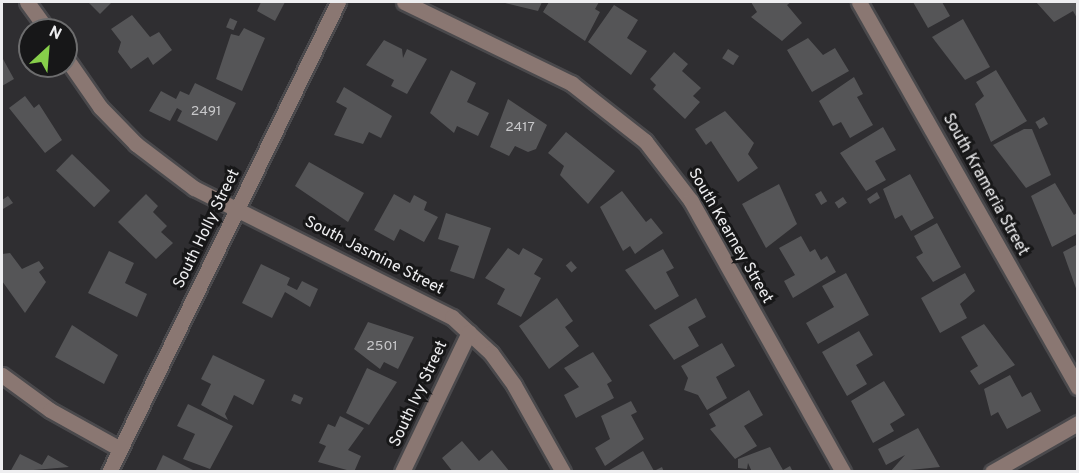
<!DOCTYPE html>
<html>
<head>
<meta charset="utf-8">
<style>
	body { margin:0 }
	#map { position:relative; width:1079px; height:473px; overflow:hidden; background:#2f2e31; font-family:Overpass,sans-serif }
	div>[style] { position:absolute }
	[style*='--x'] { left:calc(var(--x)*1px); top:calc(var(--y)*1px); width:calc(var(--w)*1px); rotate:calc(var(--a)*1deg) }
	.building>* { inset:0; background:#555557; transform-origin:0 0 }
	.roads { filter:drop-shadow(2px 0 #4a494c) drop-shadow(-2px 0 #4a494c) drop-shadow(0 2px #4a494c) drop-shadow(0 -2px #4a494c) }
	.minor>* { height:15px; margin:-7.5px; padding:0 7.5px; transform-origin:7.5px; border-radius:7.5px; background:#8a7772 }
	span { translate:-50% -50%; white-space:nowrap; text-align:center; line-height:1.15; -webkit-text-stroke:6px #171718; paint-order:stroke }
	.number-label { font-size:14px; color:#c8c8ca }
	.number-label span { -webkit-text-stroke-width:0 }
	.street-label { font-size:16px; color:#eeeef0 }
	.frame { position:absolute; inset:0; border:3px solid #eeeef0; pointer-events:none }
	.north { position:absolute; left:18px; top:18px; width:60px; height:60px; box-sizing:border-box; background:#171718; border:2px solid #6d6d6e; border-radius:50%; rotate:26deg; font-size:16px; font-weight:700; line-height:24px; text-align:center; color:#eeeef0 }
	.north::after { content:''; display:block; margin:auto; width:21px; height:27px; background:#87cf4a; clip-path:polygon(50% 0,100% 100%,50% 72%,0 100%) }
</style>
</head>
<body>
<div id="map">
	<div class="building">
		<div style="clip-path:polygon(88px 2px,112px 2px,100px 14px)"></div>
		<div style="clip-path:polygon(261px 2px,285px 2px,275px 21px,257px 11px)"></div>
		<div style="clip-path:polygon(501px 2px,542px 2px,538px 11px)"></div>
		<div style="clip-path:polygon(549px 2px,599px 2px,595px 9px,600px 12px,585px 41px,543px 12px)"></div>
		<div style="clip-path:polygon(791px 2px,787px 5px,802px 23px,782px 41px,751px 17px,757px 12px,751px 2px)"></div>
		<div style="clip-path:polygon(913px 2px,942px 2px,950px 16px,928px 28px)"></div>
		<div style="clip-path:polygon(1036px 2px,1078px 2px,1078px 20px,1073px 11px,1054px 22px)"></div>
		<div style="clip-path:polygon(614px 5px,638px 20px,627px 38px,647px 51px,631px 75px,588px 42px)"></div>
		<div style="clip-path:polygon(132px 15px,150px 37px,159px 32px,172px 50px,153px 65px,148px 57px,131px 69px,118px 52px,121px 42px,111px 29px)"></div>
		<div style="left:230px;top:18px;width:8px;height:10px;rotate:23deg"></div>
		<div style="clip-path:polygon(963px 19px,990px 67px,965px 80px,932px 37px)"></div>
		<div style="clip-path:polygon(244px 28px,265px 38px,242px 91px,216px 79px,231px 34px,239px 36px)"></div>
		<div style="clip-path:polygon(808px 38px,823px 55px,835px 48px,849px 71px,812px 92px,787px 50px)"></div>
		<div style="clip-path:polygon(384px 40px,402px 49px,403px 58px,407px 49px,427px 59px,407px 94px,391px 86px,394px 80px,366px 65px)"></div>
		<div style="left:728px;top:49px;width:13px;height:11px;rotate:32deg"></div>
		<div style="clip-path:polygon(674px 52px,688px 64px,682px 71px,701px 88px,693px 96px,700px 102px,685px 119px,653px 89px,656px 85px,650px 79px)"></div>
		<div style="clip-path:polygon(3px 59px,14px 79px,2px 86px,2px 61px)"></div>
		<div style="clip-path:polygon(451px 70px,476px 83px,467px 102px,489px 113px,478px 136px,457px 126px,454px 133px,430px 113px)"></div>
		<div style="clip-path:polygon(996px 70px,1027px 121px,991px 142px,975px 104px,984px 96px,976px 82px)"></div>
		<div style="clip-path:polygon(854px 77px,863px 94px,857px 97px,873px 125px,850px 138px,841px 122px,833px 126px,819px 101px)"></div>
		<div style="clip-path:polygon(195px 83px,236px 103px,217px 141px,177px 121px,182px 111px,177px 108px,170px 121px,149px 111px,161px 91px,176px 99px,180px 91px,189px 95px)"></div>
		<div style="clip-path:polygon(344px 87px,392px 116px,381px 138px,369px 132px,363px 144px,334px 135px,347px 108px,336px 102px)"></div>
		<div style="clip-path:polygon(25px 96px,34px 108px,39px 104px,62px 140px,45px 153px,9px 108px)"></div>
		<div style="clip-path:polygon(508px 99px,547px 125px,536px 149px,528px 152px,515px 146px,509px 156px,490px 147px)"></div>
		<div style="clip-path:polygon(725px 111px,754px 143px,748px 154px,758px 168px,738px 182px,711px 141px,706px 145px,695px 129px)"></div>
		<div style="left:1044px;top:117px;width:8px;height:10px;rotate:60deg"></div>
		<div style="clip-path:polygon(883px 127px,896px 150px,875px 161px,886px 180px,866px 191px,840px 153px)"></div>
		<div style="clip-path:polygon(1024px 129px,1032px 129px,1051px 175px,1026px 188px,993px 145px)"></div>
		<div style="clip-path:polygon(566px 132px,615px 171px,588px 204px,560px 175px,564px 166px,548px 153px)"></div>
		<div style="left:72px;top:154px;width:53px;height:23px;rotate:44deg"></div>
		<div style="clip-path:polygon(309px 162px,364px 193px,348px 222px,295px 186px)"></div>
		<div style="clip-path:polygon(910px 174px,934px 218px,911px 231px,902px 215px,895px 219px,883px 189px)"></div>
		<div style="clip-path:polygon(1055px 183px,1074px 215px,1078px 212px,1078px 233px,1052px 247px,1031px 196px)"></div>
		<div style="clip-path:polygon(779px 184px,797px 224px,766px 248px,742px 204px)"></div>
		<div style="clip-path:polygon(622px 191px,646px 222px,651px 218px,663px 233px,635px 254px,630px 246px,623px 251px,600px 207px)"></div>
		<div style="left:821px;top:191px;width:12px;height:7px;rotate:59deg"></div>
		<div style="clip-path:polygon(877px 192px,880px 198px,870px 204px,867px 199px)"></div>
		<div style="clip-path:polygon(146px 194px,158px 206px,153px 212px,167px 226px,161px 232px,173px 243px,156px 259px,118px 222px)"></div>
		<div style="clip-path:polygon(394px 194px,410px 203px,414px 195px,427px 202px,424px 210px,438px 217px,424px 242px,400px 229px,394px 241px,374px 230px)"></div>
		<div style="clip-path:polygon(8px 196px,13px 203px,3px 209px,2px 200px)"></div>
		<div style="left:843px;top:197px;width:7px;height:10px;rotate:56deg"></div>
		<div style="clip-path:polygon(446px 213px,491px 228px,474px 279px,450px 271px,459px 246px,438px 239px)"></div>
		<div style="clip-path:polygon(937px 223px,961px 267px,933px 282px,916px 257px,923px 253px,914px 236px)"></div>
		<div style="clip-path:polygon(801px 236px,810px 252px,815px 249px,821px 260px,827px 256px,836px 272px,793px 298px,784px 281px,795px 275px,779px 248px)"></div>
		<div style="clip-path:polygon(1078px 244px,1078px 294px,1063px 252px)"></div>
		<div style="clip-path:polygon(508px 248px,519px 255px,523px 248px,543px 259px,534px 274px,541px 278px,521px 317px,497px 304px,505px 289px,485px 278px)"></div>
		<div style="clip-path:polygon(663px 249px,674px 268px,666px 272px,679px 296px,655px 310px,625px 270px)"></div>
		<div style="clip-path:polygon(109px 251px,134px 263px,125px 283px,147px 294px,137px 317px,88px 293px)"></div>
		<div style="clip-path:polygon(10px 253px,22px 269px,39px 261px,44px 268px,39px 272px,46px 282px,25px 313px,2px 281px,2px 254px)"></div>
		<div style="left:571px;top:261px;width:9px;height:7px;rotate:49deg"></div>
		<div style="clip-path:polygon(261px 264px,290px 278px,287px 285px,297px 290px,302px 281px,318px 289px,310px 307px,285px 292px,272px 318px,242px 303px)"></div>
		<div style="clip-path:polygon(846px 273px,869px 315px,818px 344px,806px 323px,834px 307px,822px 286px)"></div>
		<div style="clip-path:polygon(965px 273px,975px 291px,960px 304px,967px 318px,940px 333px,921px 298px)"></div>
		<div style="clip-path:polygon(557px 298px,573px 321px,565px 327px,579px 346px,549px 369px,519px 326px)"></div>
		<div style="clip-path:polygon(696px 298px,706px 317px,688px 327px,699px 346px,674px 360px,649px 325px)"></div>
		<div style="clip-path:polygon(368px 322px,414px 337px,398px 369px,384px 362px,380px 369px,354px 349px)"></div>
		<div style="clip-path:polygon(984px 324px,1015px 365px,979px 385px,970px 371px,978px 366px,961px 337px)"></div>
		<div style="clip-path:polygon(72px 325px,118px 355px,104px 384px,55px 357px)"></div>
		<div style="clip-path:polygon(859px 331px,873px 355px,856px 365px,867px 384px,847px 396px,822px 352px)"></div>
		<div style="clip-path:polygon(722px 343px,735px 366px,716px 377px,727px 398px,707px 410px,698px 395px,684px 390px,688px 378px,681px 366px)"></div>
		<div style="clip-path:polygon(593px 352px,612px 381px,607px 384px,614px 398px,576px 418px,564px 395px,579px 387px,564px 368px)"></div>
		<div style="clip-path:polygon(213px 355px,265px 380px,253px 405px,234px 395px,225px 414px,228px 420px,201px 405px,211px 384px,201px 379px)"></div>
		<div style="clip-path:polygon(367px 368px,397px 382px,369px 425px,346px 413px)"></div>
		<div style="clip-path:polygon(1010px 375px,1022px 397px,1031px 392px,1041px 411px,1007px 429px,998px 412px,991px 416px,984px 389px)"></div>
		<div style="clip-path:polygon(884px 381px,905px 415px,890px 424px,894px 431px,873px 443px,851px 401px)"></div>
		<div style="clip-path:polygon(749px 390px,763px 415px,744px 426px,757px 446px,735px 459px,710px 429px,716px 426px,709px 414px)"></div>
		<div style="left:294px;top:394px;width:10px;height:7px;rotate:24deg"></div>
		<div style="clip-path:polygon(631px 401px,637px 412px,631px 415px,644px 439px,605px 466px,595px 448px,610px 439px,601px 416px)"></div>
		<div style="clip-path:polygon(188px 404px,233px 426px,210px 469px,183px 459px,195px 434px,177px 426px)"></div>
		<div style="clip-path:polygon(340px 416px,364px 428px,348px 450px,361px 456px,354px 472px,318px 462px,326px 446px,319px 443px,328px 424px,335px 427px)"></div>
		<div style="clip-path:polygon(918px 428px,940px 467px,890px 472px,905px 455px,886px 465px,878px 449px)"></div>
		<div style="clip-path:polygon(462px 441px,479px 461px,492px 450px,510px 472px,453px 472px,442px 458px)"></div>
		<div style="clip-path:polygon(770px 447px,783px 470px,790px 466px,793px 472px,752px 472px,748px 463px,747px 469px,738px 468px,738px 459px)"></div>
		<div style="clip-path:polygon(643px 451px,654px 471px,662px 467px,664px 472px,606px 472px)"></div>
		<div style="clip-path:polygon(20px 454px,42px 465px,48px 455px,69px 467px,10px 472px)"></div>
		<div style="clip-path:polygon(163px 455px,197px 472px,155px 472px)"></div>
	</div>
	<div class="roads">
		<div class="minor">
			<div style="--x:27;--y:2;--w:34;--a:54"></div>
			<div style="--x:404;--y:2;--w:186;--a:25.9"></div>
			<div style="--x:571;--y:83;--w:94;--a:38.1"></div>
			<div style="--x:645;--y:141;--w:76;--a:52.5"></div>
			<div style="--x:691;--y:201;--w:311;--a:60.7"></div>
			<div style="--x:859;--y:2;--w:443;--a:60.4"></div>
			<div style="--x:66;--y:58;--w:60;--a:55.2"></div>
			<div style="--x:100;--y:107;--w:52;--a:45.8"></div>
			<div style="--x:136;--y:144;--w:73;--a:37.2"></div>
			<div style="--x:194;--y:188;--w:288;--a:26.6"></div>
			<div style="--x:452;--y:317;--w:53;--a:42.7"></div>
			<div style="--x:491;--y:353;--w:39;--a:54"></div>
			<div style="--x:514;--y:385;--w:100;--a:60.6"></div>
			<div style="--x:2;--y:375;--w:59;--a:36.1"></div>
			<div style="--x:50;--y:410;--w:80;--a:29.1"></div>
			<div style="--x:109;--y:472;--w:523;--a:-64.02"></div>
			<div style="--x:402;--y:472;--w:155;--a:-64.4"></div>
			<div style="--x:992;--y:472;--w:99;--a:-29.7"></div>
		</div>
	</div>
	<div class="number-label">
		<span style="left:206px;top:112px">2491</span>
		<span style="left:520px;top:128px">2417</span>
		<span style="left:382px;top:347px">2501</span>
	</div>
	<div class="street-label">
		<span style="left:985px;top:185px;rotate:61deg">South Krameria Street</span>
		<span style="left:207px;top:229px;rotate:-64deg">South Holly Street</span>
		<span style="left:730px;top:236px;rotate:60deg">South Kearney Street</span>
		<span style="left:374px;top:256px;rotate:27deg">South Jasmine Street</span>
		<span style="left:419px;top:394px;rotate:-65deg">South Ivy Street</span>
	</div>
	<div class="frame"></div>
	<div class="north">N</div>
</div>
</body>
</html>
